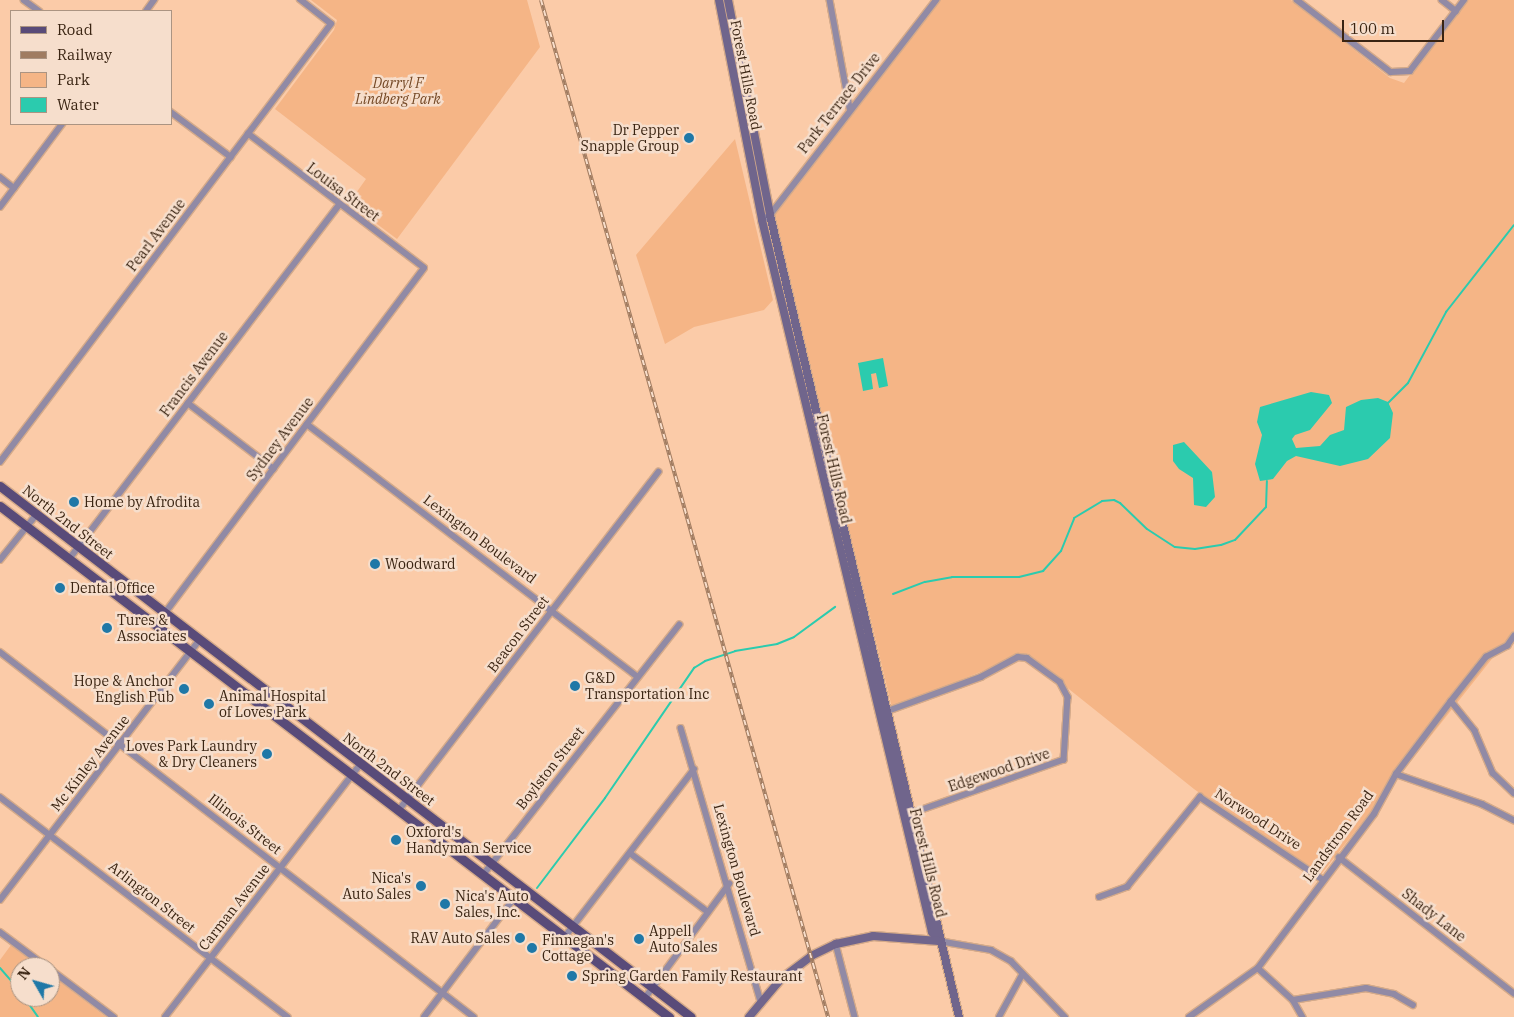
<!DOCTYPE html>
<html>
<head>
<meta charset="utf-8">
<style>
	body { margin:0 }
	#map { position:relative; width:1514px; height:1017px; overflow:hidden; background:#fbcba8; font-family:"IBM Plex Serif",serif }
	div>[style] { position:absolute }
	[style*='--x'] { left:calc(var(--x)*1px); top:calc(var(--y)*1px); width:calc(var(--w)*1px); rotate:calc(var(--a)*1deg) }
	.green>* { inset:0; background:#f5b586 }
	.water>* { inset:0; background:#2bcbae }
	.stream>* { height:2px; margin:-1px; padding:0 1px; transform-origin:1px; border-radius:1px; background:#2bcbae }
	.roads { filter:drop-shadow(1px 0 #d4aa8a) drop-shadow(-1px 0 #d4aa8a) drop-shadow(0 1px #d4aa8a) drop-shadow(0 -1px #d4aa8a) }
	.street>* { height:5.5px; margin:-2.75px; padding:0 2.75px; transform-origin:2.75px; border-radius:2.75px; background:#918aa5 }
	.secondary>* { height:8px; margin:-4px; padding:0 4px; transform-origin:4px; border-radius:4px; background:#70658c }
	.primary>* { height:9px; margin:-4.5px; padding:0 4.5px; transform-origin:4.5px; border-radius:4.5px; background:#594b79 }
	.rail>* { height:4px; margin-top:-2px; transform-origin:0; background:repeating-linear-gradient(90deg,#f6decc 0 5.5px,#a07c61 0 11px); box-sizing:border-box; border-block:1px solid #a07c61 }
	.dots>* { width:14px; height:14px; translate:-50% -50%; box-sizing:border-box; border:2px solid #f6decc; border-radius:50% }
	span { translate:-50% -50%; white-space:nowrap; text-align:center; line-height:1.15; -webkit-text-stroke:5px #f6decc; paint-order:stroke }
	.street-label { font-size:14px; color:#3a2412 }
	.park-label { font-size:14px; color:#744825; font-style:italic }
	.poi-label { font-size:14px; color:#3a2412 }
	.right { translate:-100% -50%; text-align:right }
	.left { translate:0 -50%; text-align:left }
	.legend { position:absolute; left:10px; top:10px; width:162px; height:115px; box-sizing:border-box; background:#f6decc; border:1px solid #ab9482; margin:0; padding:6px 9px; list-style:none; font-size:15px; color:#3a2412 }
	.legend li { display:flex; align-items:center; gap:10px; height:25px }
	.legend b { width:25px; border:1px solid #ab9482 }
	.north { position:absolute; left:10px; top:957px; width:50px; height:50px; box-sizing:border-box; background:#f6decc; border:1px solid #ab9482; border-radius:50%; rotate:308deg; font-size:14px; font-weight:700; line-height:20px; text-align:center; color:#3a2412 }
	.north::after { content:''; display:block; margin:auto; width:18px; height:22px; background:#1f78a7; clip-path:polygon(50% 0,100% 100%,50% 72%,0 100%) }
	.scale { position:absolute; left:1342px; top:20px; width:102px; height:22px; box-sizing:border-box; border:2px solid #3a2412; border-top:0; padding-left:6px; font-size:15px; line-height:18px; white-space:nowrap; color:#3a2412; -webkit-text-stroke:4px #f6decc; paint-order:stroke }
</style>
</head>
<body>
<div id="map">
	<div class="green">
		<div style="clip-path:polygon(311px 0,527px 0,540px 47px,397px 239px,349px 203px,366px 179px,275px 109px,334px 30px,337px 20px)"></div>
		<div style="clip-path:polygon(937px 0,1291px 0,1390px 78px,1404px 83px,1466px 0,1514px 0,1514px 631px,1319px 877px,1194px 789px,1025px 654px,892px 708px,773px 213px)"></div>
		<div style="clip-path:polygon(735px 139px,773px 300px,764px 310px,694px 327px,665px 344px,636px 255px)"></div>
		<div style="clip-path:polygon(11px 945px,40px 967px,20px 967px,20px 997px,50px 997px,50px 974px,106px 1017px,0 1017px,0 960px)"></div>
	</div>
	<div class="water">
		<div style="clip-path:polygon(883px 358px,888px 386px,879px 388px,876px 373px,871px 374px,873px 389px,863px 391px,858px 363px)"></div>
		<div style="clip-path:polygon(1311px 392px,1329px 395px,1332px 403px,1310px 430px,1295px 435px,1292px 439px,1296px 448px,1320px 446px,1330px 435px,1344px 430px,1346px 407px,1361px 400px,1378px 398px,1388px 402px,1393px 413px,1390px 438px,1368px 459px,1340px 466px,1296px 456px,1287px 461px,1273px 479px,1260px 481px,1255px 464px,1262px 435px,1257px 422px,1260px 407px)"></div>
		<div style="clip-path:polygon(1184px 442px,1212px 472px,1215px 497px,1206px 507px,1194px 505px,1193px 478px,1179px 469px,1173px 461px,1173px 445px)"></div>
	</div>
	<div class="stream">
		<div style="--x:1388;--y:403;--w:28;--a:-45"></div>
		<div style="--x:1408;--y:383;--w:81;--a:-61.8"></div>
		<div style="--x:1446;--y:312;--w:110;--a:-52"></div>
		<div style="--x:893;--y:594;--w:34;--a:-21"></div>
		<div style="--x:925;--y:582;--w:27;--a:-10"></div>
		<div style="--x:952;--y:577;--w:67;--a:0"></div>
		<div style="--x:1019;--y:577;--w:25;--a:-14"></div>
		<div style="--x:1043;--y:571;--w:27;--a:-48"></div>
		<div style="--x:1061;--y:551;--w:35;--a:-68"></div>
		<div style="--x:1074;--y:518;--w:33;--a:-31"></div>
		<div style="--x:1102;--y:501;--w:12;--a:-5"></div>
		<div style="--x:1114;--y:500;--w:7;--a:27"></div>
		<div style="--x:1120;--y:503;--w:37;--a:44"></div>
		<div style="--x:1147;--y:529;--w:33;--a:33"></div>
		<div style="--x:1175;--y:547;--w:20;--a:6"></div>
		<div style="--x:1195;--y:549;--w:26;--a:-9"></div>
		<div style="--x:1221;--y:545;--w:15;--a:-20"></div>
		<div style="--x:1235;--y:540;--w:45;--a:-46.8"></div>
		<div style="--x:1266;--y:507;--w:26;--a:-88"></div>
		<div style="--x:537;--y:888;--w:113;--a:-52.9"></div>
		<div style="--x:605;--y:798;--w:158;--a:-55.6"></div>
		<div style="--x:694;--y:668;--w:13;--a:-32"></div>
		<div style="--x:705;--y:661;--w:32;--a:-18"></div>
		<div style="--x:735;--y:651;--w:43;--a:-9.5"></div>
		<div style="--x:777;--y:644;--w:18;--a:-22"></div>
		<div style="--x:794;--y:637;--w:51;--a:-36.2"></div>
		<div style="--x:0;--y:968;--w:30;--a:49"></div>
		<div style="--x:24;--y:997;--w:24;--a:55"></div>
	</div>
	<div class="roads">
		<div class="street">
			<div style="--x:24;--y:0;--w:19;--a:36"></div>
			<div style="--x:830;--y:0;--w:110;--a:79.5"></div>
			<div style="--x:1297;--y:0;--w:118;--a:37.5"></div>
			<div style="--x:1391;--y:72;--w:19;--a:-3"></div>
			<div style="--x:1410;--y:71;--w:89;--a:-52.7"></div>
			<div style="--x:1442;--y:0;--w:18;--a:38"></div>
			<div style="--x:146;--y:11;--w:14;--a:-54"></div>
			<div style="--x:171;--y:112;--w:75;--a:36.9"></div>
			<div style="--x:0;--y:177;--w:18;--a:38"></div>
			<div style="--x:0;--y:207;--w:104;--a:-53.2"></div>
			<div style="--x:762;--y:220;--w:9;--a:-32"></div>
			<div style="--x:770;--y:215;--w:272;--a:-52.3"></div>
			<div style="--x:188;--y:403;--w:108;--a:37.5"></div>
			<div style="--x:307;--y:424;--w:415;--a:37.4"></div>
			<div style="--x:0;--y:462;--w:549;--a:-52.92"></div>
			<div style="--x:331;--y:24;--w:39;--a:-142"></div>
			<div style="--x:70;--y:558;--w:444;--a:-52.7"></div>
			<div style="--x:0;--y:560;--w:58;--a:-51.3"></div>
			<div style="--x:156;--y:625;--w:446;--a:-53.1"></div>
			<div style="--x:424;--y:268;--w:221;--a:-142.7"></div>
			<div style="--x:0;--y:652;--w:598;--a:37.6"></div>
			<div style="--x:1451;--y:701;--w:38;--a:51"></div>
			<div style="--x:1475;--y:731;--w:46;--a:66.8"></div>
			<div style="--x:1493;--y:773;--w:29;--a:44"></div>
			<div style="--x:885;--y:712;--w:102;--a:-20"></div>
			<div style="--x:981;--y:677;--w:42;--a:-28.4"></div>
			<div style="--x:1018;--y:657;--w:9;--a:6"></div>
			<div style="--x:1027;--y:658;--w:41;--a:36"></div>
			<div style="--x:1060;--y:682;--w:17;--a:62"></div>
			<div style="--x:1068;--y:697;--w:63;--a:93.6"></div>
			<div style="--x:1064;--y:760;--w:165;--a:160.6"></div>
			<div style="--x:681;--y:728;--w:285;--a:73.7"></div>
			<div style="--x:1396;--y:774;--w:91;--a:19.2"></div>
			<div style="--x:1482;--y:804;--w:36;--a:27"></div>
			<div style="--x:0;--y:797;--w:362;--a:37.4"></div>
			<div style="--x:399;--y:810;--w:426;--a:-52.5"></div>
			<div style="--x:630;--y:853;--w:96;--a:37"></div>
			<div style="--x:1339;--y:857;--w:222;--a:37.9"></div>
			<div style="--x:483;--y:875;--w:318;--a:-51.9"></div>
			<div style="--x:1099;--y:897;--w:30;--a:-20"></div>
			<div style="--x:1127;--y:887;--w:116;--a:-51"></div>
			<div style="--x:1200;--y:797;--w:147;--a:33.9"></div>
			<div style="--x:0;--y:900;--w:327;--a:-52.5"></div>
			<div style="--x:0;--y:932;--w:59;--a:36.7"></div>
			<div style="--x:564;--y:938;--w:213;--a:-52.4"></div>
			<div style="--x:939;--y:941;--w:53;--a:9.8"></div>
			<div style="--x:991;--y:950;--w:23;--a:29"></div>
			<div style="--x:1011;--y:961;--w:78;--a:46"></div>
			<div style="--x:836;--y:944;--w:75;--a:75.4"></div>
			<div style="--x:1258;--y:968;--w:47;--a:42.4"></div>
			<div style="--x:1293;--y:1000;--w:20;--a:60"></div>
			<div style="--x:50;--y:969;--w:80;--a:36.9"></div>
			<div style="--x:645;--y:998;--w:142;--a:-53.6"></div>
			<div style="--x:1293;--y:1000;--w:74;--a:-9.3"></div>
			<div style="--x:1366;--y:988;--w:29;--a:12"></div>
			<div style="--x:1394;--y:994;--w:22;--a:30"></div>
			<div style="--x:165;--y:1017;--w:319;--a:-52.3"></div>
			<div style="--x:424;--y:1017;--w:162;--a:-52.8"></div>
			<div style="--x:999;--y:1017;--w:48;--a:-61.3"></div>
			<div style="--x:1189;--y:1017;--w:85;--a:-35.4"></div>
			<div style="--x:1258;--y:968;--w:193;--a:-53"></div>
			<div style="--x:1374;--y:814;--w:46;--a:-61.2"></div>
			<div style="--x:1396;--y:774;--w:91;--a:-53"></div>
			<div style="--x:1451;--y:701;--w:56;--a:-51.5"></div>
			<div style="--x:1486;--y:657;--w:24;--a:-28"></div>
			<div style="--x:1507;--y:646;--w:12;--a:-55"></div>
		</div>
		<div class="secondary">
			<div style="--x:719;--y:0;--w:224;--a:78.9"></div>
			<div style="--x:762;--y:220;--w:732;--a:76.57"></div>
			<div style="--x:932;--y:932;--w:11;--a:52"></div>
			<div style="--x:728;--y:0;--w:219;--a:78.9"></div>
			<div style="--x:770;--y:215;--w:824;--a:76.74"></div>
			<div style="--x:749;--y:1017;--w:50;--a:-49.9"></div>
			<div style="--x:781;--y:979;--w:38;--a:-37"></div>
			<div style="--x:811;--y:956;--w:28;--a:-26"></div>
			<div style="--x:836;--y:944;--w:38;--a:-12"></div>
			<div style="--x:873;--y:936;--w:66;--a:4.3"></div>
		</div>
		<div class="primary">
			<div style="--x:0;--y:486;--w:871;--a:37.54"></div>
			<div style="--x:0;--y:506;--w:842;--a:37.37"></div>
		</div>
	</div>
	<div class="rail">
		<div style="--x:541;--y:0;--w:1057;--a:74.24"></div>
	</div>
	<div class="dots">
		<div style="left:689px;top:138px;background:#1f78a7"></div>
		<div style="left:74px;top:502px;background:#1f78a7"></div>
		<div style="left:375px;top:564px;background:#1f78a7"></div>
		<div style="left:60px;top:588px;background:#1f78a7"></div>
		<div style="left:107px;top:628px;background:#1f78a7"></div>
		<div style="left:575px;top:686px;background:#1f78a7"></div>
		<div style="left:184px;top:689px;background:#1f78a7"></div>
		<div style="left:209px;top:704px;background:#1f78a7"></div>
		<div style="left:267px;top:754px;background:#1f78a7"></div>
		<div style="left:396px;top:840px;background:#1f78a7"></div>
		<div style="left:421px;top:886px;background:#1f78a7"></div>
		<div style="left:445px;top:904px;background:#1f78a7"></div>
		<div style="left:520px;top:938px;background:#1f78a7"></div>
		<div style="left:639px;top:939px;background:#1f78a7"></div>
		<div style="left:532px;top:948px;background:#1f78a7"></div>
		<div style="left:572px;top:976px;background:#1f78a7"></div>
	</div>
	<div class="street-label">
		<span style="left:746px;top:75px;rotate:79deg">Forest Hills Road</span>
		<span style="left:839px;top:103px;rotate:-52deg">Park Terrace Drive</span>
		<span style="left:343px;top:192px;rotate:37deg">Louisa Street</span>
		<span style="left:156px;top:235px;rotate:-53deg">Pearl Avenue</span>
		<span style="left:194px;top:374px;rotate:-53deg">Francis Avenue</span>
		<span style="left:280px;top:439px;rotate:-53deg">Sydney Avenue</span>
		<span style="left:834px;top:469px;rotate:77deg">Forest Hills Road</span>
		<span style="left:68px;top:522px;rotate:38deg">North 2nd Street</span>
		<span style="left:480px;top:539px;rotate:37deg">Lexington Boulevard</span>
		<span style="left:518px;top:634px;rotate:-53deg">Beacon Street</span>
		<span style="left:90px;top:763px;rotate:-52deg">Mc Kinley Avenue</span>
		<span style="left:550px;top:768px;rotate:-52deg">Boylston Street</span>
		<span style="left:389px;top:769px;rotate:37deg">North 2nd Street</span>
		<span style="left:999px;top:770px;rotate:-19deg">Edgewood Drive</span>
		<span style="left:1258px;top:819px;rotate:33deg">Norwood Drive</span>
		<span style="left:245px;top:824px;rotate:38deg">Illinois Street</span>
		<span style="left:1338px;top:836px;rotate:-54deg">Landstrom Road</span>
		<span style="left:928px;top:863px;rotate:76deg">Forest Hills Road</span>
		<span style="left:737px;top:870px;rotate:74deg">Lexington Boulevard</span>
		<span style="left:152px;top:897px;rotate:38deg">Arlington Street</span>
		<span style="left:234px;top:907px;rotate:-52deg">Carman Avenue</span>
		<span style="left:1434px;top:915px;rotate:38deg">Shady Lane</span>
	</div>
	<div class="park-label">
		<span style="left:398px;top:91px">Darryl F<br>Lindberg Park</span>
	</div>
	<div class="poi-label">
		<span class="right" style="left:679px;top:138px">Dr Pepper<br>Snapple Group</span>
		<span class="left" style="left:84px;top:502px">Home by Afrodita</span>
		<span class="left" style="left:385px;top:564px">Woodward</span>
		<span class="left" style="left:70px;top:588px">Dental Office</span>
		<span class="left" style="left:117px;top:628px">Tures &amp;<br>Associates</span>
		<span class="left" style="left:585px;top:686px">G&amp;D<br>Transportation Inc</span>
		<span class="right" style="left:174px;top:689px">Hope &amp; Anchor<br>English Pub</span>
		<span class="left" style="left:219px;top:704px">Animal Hospital<br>of Loves Park</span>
		<span class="right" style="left:257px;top:754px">Loves Park Laundry<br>&amp; Dry Cleaners</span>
		<span class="left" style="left:406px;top:840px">Oxford's<br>Handyman Service</span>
		<span class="right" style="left:411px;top:886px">Nica's<br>Auto Sales</span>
		<span class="left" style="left:455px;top:904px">Nica's Auto<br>Sales, Inc.</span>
		<span class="left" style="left:649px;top:939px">Appell<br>Auto Sales</span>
		<span class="right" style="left:510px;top:938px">RAV Auto Sales</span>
		<span class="left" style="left:542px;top:948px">Finnegan's<br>Cottage</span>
		<span class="left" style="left:582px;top:976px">Spring Garden Family Restaurant</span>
	</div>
	<ul class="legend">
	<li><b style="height:6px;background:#594b79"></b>Road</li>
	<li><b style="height:6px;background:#a07c61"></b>Railway</li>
	<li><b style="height:14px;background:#f5b586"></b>Park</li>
	<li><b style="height:14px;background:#2bcbae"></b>Water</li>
	</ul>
	<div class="north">N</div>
	<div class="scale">100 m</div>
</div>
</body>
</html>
